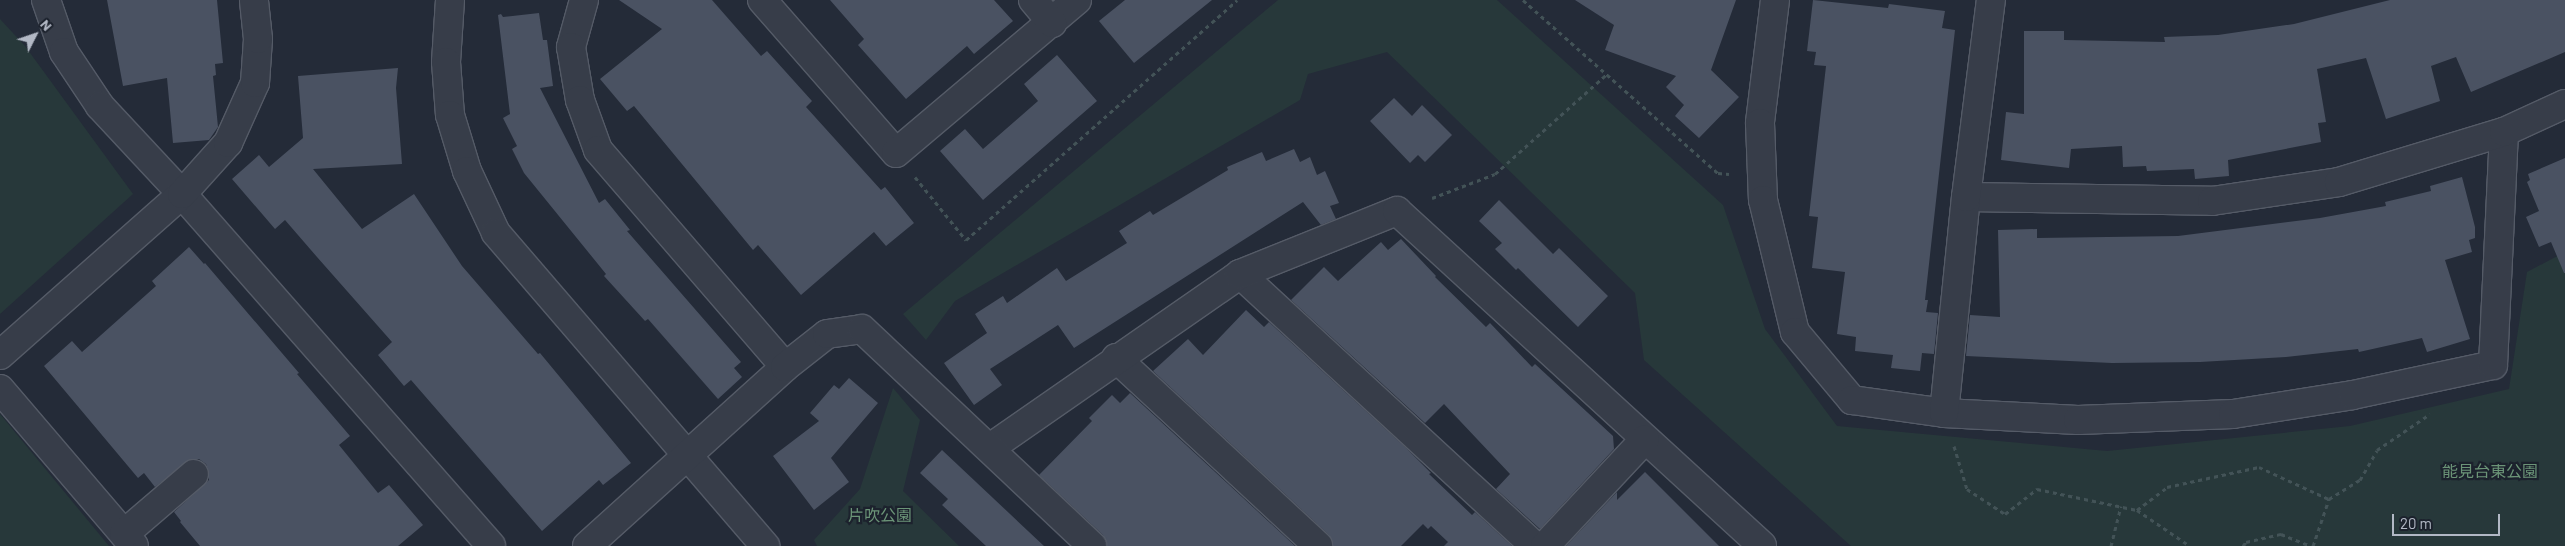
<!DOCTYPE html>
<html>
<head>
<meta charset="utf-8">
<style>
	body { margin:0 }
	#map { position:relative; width:2565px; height:546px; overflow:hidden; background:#242b38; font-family:Barlow,"Noto Sans JP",sans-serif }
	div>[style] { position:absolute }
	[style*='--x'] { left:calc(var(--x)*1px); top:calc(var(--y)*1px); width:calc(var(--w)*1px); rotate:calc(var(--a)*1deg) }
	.green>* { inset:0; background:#27383a }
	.building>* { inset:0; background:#4a5262 }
	.path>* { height:3px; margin-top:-1.5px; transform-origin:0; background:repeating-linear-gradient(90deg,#435357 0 4px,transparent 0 8px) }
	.roads { filter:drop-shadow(1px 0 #555b67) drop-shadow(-1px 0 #555b67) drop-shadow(0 1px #555b67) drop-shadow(0 -1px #555b67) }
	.minor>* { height:28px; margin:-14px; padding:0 14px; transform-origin:14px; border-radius:14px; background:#373d49 }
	span { translate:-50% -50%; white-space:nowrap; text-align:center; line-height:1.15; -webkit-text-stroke:4.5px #1c222d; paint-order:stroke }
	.park-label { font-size:16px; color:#6b9477 }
	.north { position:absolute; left:10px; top:10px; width:50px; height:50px; -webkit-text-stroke:4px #1c222d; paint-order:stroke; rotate:49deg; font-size:14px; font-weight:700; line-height:20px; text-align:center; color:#b2b8c5 }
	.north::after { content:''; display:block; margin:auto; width:18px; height:22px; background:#b2b8c5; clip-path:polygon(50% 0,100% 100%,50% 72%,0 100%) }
	.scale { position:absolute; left:2392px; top:514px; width:108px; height:22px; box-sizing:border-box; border:2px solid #b2b8c5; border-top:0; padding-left:6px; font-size:15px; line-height:18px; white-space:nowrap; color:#b2b8c5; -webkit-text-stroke:4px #1c222d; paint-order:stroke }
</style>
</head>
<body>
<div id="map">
	<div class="green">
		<div style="clip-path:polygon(1278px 0,1497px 0,1723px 205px,1765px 329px,1837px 426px,2107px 451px,2350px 426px,2509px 389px,2527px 272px,2565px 252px,2565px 546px,1851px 546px,1644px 360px,1635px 293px,1387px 52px,1308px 74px,1300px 100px,955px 301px,926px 340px,903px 314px)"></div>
		<div style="clip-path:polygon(0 19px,25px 46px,133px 194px,0 314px)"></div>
		<div style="clip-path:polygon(893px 388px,920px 420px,903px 491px,959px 546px,817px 546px,814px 540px,860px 489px)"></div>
		<div style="clip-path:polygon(0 414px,109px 546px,0 546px)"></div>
	</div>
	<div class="building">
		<div style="clip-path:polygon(107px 0,217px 0,223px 63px,215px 64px,216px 75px,213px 76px,218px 127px,209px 140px,173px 143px,167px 78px,123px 86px)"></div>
		<div style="clip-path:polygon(619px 0,712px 0,761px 56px,767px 51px,812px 101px,806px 107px,881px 190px,885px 187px,914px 223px,886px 246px,874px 232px,801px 295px,758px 245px,753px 250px,634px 106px,627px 111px,600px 79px,662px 29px)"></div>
		<div style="clip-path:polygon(830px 0,994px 0,1013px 21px,974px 54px,967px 46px,906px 99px,858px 45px,864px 39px)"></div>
		<div style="clip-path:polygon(1125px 0,1212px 0,1134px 63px,1099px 21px)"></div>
		<div style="clip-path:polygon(1575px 0,1736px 0,1711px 70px,1739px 97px,1699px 138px,1675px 116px,1684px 105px,1666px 87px,1676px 76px,1605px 50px,1614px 25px)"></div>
		<div style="clip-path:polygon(1813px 0,1888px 8px,1889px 4px,1945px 11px,1942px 28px,1955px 30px,1925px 300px,1928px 300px,1926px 312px,1938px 313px,1934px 354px,1922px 353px,1920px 371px,1891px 368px,1893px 355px,1855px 351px,1856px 337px,1837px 334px,1845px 272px,1812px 268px,1818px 217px,1809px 216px,1826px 66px,1814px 65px,1816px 52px,1807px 51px)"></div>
		<div style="clip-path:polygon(2390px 0,2565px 0,2565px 52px,2471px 92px,2456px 57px,2431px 66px,2440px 101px,2386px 119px,2366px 58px,2317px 69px,2326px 122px,2318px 123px,2321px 142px,2228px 160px,2229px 176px,2195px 179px,2194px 169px,2147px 171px,2146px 166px,2123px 167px,2122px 146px,2071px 149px,2069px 168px,2001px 160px,2006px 112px,2024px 114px,2024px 31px,2064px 31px,2064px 40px,2165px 42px,2164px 37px,2218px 35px,2294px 24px)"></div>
		<div style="clip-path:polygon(539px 13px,543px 40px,547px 40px,553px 86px,540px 88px,599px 203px,605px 199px,630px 230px,627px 231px,741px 362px,734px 368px,742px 377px,718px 399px,648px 319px,645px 321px,604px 276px,606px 274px,524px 173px,512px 149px,517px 146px,503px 118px,510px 114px,498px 15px,501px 14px,503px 17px)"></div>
		<div style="clip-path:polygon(1057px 55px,1097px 101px,983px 200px,940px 151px,965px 129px,983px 149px,1038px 101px,1024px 84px)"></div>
		<div style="clip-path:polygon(398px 68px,396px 88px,402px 164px,313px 169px,362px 229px,414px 194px,462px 266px,538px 354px,540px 353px,631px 463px,603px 485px,599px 480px,542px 531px,411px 380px,404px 386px,378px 355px,392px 342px,317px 257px,285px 220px,275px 229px,232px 179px,259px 155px,269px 167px,303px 138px,298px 76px)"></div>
		<div style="clip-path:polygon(1394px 98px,1412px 116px,1422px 105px,1452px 135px,1425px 162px,1418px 155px,1410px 163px,1370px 121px)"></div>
		<div style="clip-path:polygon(1294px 149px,1300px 162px,1310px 157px,1317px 175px,1325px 171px,1339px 203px,1330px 206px,1336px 219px,1321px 225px,1303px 202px,1074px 348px,1058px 325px,990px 369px,1002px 385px,974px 405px,944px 363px,987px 333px,975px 314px,1003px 296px,1007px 303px,1057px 268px,1066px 281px,1127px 243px,1119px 231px,1150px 211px,1153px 215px,1228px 170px,1227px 167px,1262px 152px,1266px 161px)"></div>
		<div style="clip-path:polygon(2565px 158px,2565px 273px,2564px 273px,2551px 242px,2539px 247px,2526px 217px,2539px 211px,2527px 182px,2530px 180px,2528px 174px)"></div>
		<div style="clip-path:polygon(2462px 177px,2475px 227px,2475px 238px,2469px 240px,2472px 252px,2445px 260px,2470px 339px,2427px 352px,2422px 338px,2359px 352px,2358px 349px,2286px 357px,2200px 362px,2112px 363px,1966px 356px,1970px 315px,2000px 317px,1998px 230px,2037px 229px,2037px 238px,2178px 236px,2320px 218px,2386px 206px,2385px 202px,2431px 191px,2430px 186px)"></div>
		<div style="clip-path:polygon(1499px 200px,1553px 254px,1559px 248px,1608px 296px,1578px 327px,1518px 268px,1516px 270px,1495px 249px,1502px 243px,1479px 221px)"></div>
		<div style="clip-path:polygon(1401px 239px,1436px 276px,1435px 277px,1486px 327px,1490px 323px,1532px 367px,1535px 364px,1613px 436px,1614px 449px,1540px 529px,1496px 489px,1510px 474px,1444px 404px,1425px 423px,1291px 300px,1324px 267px,1338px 281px,1381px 242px,1388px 250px)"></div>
		<div style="clip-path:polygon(189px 247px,204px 264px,205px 263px,299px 373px,297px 374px,350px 436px,339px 445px,378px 493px,389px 485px,423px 525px,398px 546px,200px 546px,180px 522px,181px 521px,174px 512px,209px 480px,209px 472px,206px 464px,199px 459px,191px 459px,155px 487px,144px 473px,138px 478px,44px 366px,72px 341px,82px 352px,156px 286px,152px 281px)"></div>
		<div style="clip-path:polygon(1246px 310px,1264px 327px,1269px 322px,1405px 447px,1431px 473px,1429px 474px,1472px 515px,1475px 512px,1512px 546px,1444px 546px,1448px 542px,1431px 526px,1428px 529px,1423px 524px,1401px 546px,1333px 546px,1329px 535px,1153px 371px,1188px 339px,1203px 355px)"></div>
		<div style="clip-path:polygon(849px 378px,878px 403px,831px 458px,849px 482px,814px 510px,773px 456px,819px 421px,810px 413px,834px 385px,839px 389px)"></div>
		<div style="clip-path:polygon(1130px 393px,1295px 546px,1107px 546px,1103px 535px,1039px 475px,1092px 421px,1089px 418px,1112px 395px,1120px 403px)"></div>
		<div style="clip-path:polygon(942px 450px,1044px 546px,986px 546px,942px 505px,948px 499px,920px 473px)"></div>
		<div style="clip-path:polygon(1645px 472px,1719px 546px,1566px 546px,1617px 492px,1617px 500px)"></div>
	</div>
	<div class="path">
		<div style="--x:1523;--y:0;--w:261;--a:41.6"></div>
		<div style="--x:1718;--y:173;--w:11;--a:5"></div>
		<div style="--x:915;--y:177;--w:81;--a:51"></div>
		<div style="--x:966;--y:240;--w:362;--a:-41.5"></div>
		<div style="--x:1432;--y:198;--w:67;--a:-20.9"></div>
		<div style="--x:1495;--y:174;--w:150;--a:-41.8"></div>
		<div style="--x:1954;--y:446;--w:45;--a:73.2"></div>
		<div style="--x:1967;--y:489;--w:45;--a:33.3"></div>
		<div style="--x:2005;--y:514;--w:41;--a:-38"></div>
		<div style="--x:2037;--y:489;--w:102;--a:11.9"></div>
		<div style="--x:2137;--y:510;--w:38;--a:-37"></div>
		<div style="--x:2167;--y:487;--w:94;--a:-12.3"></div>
		<div style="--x:2259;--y:467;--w:77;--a:24.6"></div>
		<div style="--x:2329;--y:499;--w:36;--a:-32"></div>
		<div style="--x:2360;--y:480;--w:34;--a:-60"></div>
		<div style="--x:2377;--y:450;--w:64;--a:-34.2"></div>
		<div style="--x:2137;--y:510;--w:64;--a:34.2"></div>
		<div style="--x:2111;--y:546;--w:41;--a:-76"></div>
		<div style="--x:2243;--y:546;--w:5;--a:-53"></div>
		<div style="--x:2246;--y:542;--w:36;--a:-13"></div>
		<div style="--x:2281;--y:534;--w:32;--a:22"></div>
		<div style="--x:2313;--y:546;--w:50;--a:-71.2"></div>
	</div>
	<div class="roads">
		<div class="minor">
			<div style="--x:46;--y:0;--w:55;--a:70.9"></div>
			<div style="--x:64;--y:52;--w:65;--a:56.3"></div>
			<div style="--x:100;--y:106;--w:120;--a:47"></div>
			<div style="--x:182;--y:194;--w:468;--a:48.7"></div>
			<div style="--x:450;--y:0;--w:62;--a:93.7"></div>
			<div style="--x:446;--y:62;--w:53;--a:85.7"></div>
			<div style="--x:450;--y:115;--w:59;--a:73.1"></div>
			<div style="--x:467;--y:171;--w:68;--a:64.9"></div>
			<div style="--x:496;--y:233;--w:413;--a:49.3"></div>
			<div style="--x:584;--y:0;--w:49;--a:105.5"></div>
			<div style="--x:571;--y:47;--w:54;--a:80.4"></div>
			<div style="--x:580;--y:100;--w:53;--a:70.2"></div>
			<div style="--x:598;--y:150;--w:286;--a:49.2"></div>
			<div style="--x:762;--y:0;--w:203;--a:48.8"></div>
			<div style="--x:896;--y:153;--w:237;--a:-40.2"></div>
			<div style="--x:1033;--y:0;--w:30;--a:50"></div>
			<div style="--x:1775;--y:0;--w:124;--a:97"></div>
			<div style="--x:1760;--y:123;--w:77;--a:87.8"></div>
			<div style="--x:1763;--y:200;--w:136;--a:76.4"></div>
			<div style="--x:1795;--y:332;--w:89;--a:50"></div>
			<div style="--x:1852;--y:400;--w:93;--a:8"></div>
			<div style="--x:1944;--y:413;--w:134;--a:3"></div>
			<div style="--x:2078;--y:420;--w:155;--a:-2.2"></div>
			<div style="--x:2233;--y:414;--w:121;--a:-9"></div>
			<div style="--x:2353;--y:395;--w:143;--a:-12.1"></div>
			<div style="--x:2493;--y:365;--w:233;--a:-87.3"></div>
			<div style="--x:1966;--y:197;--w:246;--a:0.9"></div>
			<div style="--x:2212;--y:201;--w:128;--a:-8.5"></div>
			<div style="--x:2339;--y:182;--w:172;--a:-16.9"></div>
			<div style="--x:2504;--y:132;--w:67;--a:-24.7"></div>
			<div style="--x:1240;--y:274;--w:401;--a:42.7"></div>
			<div style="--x:0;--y:355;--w:243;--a:-41.5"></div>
			<div style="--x:182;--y:194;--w:69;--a:-48"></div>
			<div style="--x:228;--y:143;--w:66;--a:-65.8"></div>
			<div style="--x:255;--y:83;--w:44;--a:-86.1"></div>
			<div style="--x:258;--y:39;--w:39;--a:-96"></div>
			<div style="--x:1116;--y:358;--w:276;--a:42.9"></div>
			<div style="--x:0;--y:389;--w:206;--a:49.5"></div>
			<div style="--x:1944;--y:413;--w:217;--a:-84.2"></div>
			<div style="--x:1966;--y:197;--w:199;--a:-82.8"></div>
			<div style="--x:990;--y:448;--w:305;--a:-34.8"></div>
			<div style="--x:1240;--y:274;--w:169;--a:-21.9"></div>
			<div style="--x:1397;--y:211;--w:495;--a:42.5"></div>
			<div style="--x:124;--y:534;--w:92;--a:-40.6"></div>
			<div style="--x:587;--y:546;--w:267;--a:-42.1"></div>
			<div style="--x:785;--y:367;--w:53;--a:-38.2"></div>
			<div style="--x:827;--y:334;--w:35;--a:-8"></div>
			<div style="--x:862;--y:329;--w:316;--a:43.3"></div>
			<div style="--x:1545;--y:546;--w:146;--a:-46.9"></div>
		</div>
	</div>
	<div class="park-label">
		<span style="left:2490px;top:471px">能見台東公園</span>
		<span style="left:880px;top:515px">片吹公園</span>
	</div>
	<div class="north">N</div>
	<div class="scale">20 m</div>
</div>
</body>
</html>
